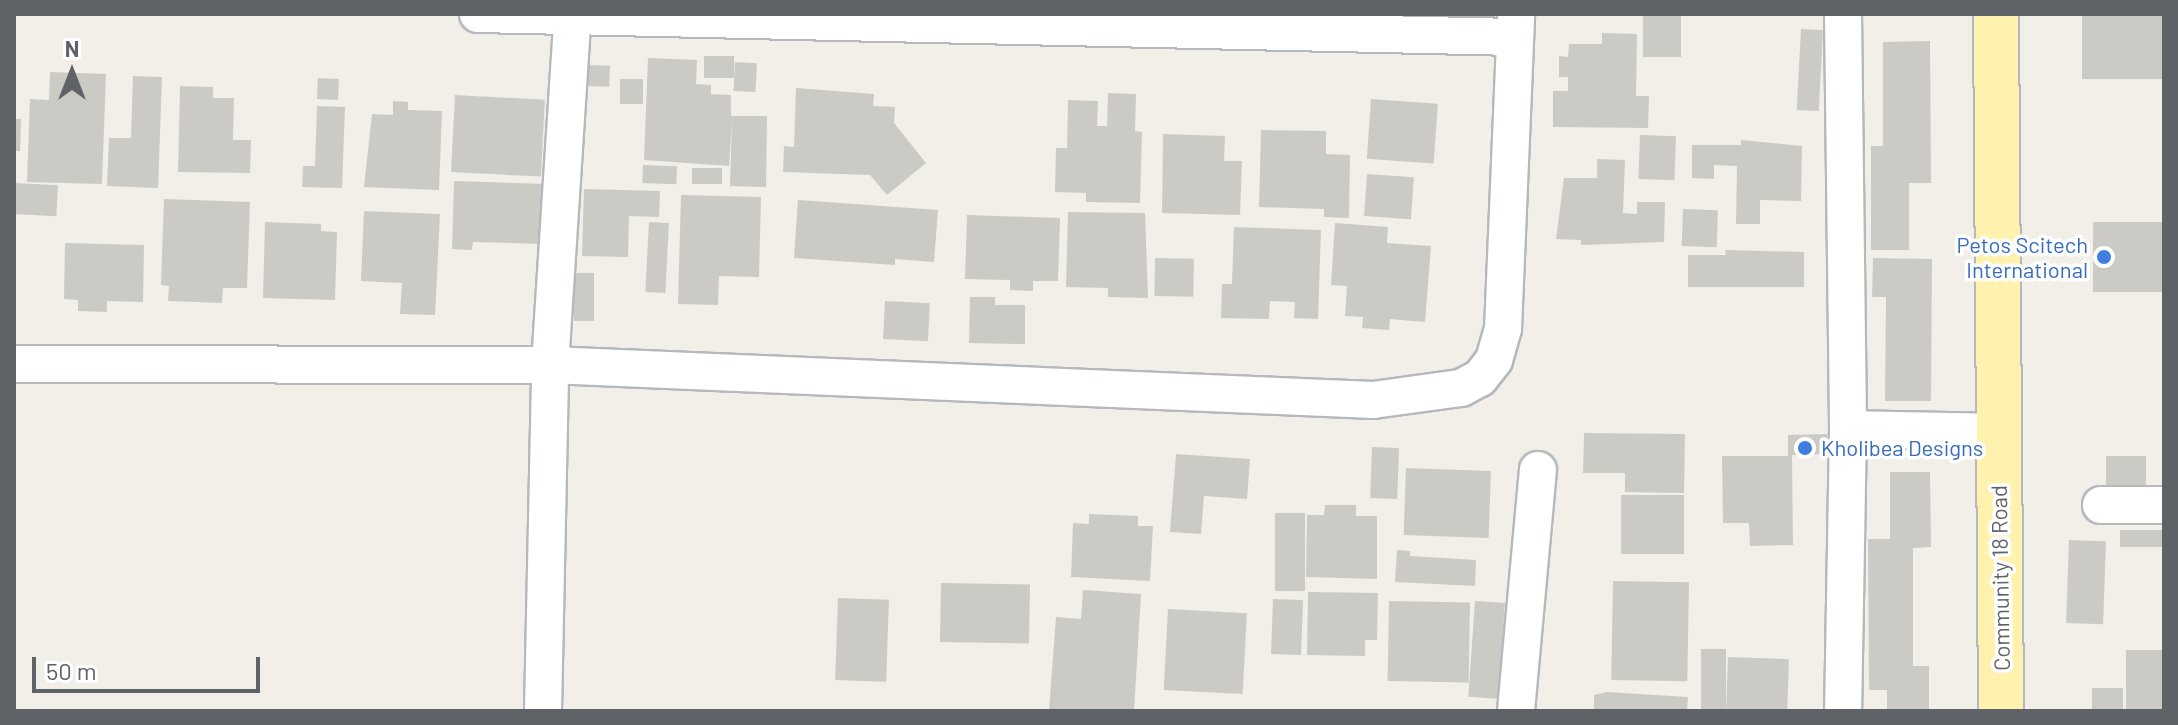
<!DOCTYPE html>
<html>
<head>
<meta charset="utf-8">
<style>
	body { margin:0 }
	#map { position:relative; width:2178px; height:725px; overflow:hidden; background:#f1efe8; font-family:Barlow,sans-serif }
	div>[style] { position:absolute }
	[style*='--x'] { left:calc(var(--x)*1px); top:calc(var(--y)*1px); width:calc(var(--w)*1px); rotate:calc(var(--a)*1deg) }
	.building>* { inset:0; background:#cccac5; transform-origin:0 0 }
	.roads { filter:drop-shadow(2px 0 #b5b8bc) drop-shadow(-2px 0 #b5b8bc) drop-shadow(0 2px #b5b8bc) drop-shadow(0 -2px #b5b8bc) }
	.minor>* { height:36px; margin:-18px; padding:0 18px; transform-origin:18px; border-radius:18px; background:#fff }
	.major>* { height:44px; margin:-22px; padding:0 22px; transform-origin:22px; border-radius:22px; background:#fff2af }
	.dots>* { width:22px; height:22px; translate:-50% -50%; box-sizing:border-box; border:4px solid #fff; border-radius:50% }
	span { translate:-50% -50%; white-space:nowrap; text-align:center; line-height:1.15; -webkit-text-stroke:7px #fff; paint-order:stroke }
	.shop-label { font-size:22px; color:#366cbe }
	.right { translate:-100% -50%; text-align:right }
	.left { translate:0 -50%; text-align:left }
	.street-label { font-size:22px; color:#5f6368 }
	.frame { position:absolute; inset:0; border:16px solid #5f6368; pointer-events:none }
	.north { position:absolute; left:32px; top:32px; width:80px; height:80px; -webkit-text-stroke:6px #fff; paint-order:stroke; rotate:0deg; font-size:22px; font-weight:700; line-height:32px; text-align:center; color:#5f6368 }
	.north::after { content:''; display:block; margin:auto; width:28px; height:36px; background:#5f6368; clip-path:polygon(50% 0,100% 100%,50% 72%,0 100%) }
	.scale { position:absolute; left:32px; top:657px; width:228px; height:36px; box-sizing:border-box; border:4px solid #5f6368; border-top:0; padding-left:10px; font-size:24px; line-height:28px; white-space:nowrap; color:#5f6368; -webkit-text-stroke:6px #fff; paint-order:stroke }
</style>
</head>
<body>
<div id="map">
	<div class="building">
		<div style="left:1643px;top:14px;width:38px;height:43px"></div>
		<div style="left:2082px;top:14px;width:82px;height:65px"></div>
		<div style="left:1801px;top:29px;width:22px;height:81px;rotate:3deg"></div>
		<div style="clip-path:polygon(1602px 33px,1637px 34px,1636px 96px,1649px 96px,1648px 128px,1553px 127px,1553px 91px,1568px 91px,1568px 77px,1559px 77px,1559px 56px,1568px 57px,1569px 44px,1602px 44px)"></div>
		<div style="clip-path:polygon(1930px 41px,1931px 183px,1909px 183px,1909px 250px,1871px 250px,1871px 146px,1883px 146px,1883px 42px)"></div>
		<div style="left:704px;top:56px;width:30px;height:22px"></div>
		<div style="clip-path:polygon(648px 58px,697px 60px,696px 84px,711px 85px,711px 94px,731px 95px,731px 116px,767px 116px,766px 187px,730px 186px,732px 121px,729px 166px,644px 160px)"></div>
		<div style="left:735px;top:62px;width:22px;height:29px;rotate:3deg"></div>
		<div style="left:586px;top:65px;width:24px;height:21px;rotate:2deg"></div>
		<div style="clip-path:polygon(50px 72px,106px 74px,102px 184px,27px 182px,30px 99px,49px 100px)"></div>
		<div style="clip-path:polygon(133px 76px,162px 77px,158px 188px,107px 186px,109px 138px,131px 138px)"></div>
		<div style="left:318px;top:78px;width:21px;height:21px;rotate:3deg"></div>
		<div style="left:620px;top:79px;width:23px;height:25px"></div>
		<div style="clip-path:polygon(180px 86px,213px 87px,213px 98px,234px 98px,233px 140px,251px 140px,250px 173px,178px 172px)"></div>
		<div style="clip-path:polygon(796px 88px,874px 94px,873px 106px,895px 107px,894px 123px,926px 163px,887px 195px,870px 175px,783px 172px,784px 146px,794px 147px)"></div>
		<div style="clip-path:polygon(1108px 93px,1136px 94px,1135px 131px,1142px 132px,1140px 203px,1086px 202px,1086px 193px,1055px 192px,1056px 148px,1067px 148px,1068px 100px,1098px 101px,1097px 126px,1107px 126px)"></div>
		<div style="left:455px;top:95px;width:90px;height:77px;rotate:3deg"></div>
		<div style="left:1371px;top:99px;width:67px;height:60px;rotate:4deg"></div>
		<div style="clip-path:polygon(393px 101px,408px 102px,408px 110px,442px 111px,439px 190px,364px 187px,372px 114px,393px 115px)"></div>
		<div style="clip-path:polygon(317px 106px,345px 107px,342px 188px,302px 187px,303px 166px,315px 166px)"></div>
		<div style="clip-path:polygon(14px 119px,21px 119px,20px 151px,14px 151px)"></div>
		<div style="clip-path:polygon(1261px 130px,1326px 131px,1326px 154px,1350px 155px,1349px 218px,1324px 217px,1324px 209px,1259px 207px)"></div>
		<div style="clip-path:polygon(1163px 134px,1225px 136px,1224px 161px,1242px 161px,1240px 215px,1162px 213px)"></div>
		<div style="left:1640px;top:135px;width:36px;height:44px;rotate:2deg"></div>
		<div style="clip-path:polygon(1741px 140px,1802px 146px,1801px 201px,1760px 200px,1760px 224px,1736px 224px,1737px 166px,1714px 165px,1714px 179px,1692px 178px,1692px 145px,1741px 145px)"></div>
		<div style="clip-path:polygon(1597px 159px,1625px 160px,1623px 213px,1637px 214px,1637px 202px,1665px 202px,1664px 242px,1581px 245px,1581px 240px,1556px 239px,1564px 178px,1597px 178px)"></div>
		<div style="left:643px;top:165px;width:34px;height:18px;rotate:2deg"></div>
		<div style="left:692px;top:168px;width:30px;height:16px"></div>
		<div style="left:1367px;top:174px;width:47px;height:42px;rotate:4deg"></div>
		<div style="clip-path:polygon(454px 181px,546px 184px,544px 244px,473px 242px,472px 250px,452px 249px)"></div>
		<div style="left:15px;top:183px;width:43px;height:31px;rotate:3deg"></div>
		<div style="clip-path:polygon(584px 189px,660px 191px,659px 217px,629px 216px,628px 257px,582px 256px)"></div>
		<div style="clip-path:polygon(681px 195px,761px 197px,759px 277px,719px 276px,718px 305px,678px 304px)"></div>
		<div style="clip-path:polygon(164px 199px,250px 202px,247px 288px,223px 288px,222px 303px,168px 301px,169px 286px,161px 285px)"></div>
		<div style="clip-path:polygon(798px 200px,938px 210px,934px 262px,895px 259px,895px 265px,794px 258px)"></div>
		<div style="left:1683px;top:209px;width:35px;height:37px;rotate:2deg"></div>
		<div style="clip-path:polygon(364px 211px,440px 214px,435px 315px,400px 314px,402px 283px,361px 281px)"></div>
		<div style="clip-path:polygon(1068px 212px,1145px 213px,1148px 298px,1108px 297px,1108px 288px,1066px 287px)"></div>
		<div style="clip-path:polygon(967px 215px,1060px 218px,1058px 281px,1033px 281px,1033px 291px,1010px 290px,1010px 280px,965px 279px)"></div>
		<div style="clip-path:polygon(265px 222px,321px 224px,321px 231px,337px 232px,335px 300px,263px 298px)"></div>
		<div style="left:649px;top:222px;width:20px;height:70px;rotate:3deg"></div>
		<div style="left:2093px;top:222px;width:71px;height:70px"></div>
		<div style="clip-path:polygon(1335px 223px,1388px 227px,1387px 243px,1431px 246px,1425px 322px,1390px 319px,1389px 330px,1362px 328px,1363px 317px,1345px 316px,1347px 286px,1331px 285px)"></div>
		<div style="clip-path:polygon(1234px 227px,1321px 230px,1318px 319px,1294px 318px,1295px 302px,1270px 301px,1269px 319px,1221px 318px,1222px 284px,1232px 284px)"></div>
		<div style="clip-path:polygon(65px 243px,144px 245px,143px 302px,107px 301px,107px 312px,78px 311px,78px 300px,64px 299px)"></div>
		<div style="clip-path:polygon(1725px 250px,1804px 252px,1804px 287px,1688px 287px,1688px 255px,1726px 255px)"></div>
		<div style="left:1155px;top:258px;width:39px;height:38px;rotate:1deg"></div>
		<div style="clip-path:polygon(1873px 258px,1932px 259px,1931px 401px,1885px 401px,1886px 297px,1872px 297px)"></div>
		<div style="left:574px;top:273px;width:20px;height:48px"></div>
		<div style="clip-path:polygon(970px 297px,995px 297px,995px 305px,1025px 305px,1025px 344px,969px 343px)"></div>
		<div style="left:885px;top:301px;width:45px;height:38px;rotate:3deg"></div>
		<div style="clip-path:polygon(1584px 433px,1685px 434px,1684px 493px,1625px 492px,1625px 473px,1583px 473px)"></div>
		<div style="clip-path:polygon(1827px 434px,1828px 454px,1792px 455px,1793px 545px,1750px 546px,1749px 523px,1723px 523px,1722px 456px,1788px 456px,1788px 435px)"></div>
		<div style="left:1372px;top:447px;width:27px;height:51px;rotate:2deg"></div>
		<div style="clip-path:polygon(1176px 454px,1250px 459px,1247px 499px,1204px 496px,1201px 534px,1170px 532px)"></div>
		<div style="left:2106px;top:456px;width:40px;height:32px"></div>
		<div style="left:1406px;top:468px;width:85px;height:67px;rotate:2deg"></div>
		<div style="clip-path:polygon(1890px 472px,1930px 472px,1931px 547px,1913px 548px,1913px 666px,1929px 666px,1929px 711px,1887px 711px,1887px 690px,1869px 690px,1868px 539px,1890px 539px)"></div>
		<div style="left:1621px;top:495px;width:63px;height:59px"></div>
		<div style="clip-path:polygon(1325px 505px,1356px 505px,1356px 516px,1377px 516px,1377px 579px,1306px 577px,1307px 515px,1324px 515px)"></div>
		<div style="left:1275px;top:513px;width:30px;height:78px"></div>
		<div style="clip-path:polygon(1089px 514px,1138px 516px,1138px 526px,1153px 526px,1150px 581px,1071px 577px,1073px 523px,1089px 524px)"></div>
		<div style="left:2164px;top:530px;width:17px;height:44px;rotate:90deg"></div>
		<div style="left:2069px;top:540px;width:37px;height:83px;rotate:2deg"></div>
		<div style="clip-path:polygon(1397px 550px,1410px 551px,1410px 556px,1476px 560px,1475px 586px,1395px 582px)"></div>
		<div style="left:1613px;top:581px;width:76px;height:99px;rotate:1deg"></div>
		<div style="left:941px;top:583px;width:89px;height:59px;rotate:1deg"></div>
		<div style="clip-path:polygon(1083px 590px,1141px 594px,1134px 711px,1049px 711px,1056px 617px,1081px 619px)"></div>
		<div style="clip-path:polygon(1308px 592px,1378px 593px,1377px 640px,1365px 640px,1365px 656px,1307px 655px)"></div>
		<div style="left:838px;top:598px;width:51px;height:82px;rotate:2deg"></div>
		<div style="left:1273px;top:599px;width:30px;height:55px;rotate:2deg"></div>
		<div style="left:1389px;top:601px;width:81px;height:80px;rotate:1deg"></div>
		<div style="left:1475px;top:601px;width:30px;height:96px;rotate:4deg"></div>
		<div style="left:1168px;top:609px;width:79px;height:81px;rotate:3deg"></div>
		<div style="left:1701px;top:649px;width:25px;height:62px"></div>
		<div style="left:2126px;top:650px;width:38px;height:61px"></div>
		<div style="left:1728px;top:657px;width:61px;height:54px;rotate:2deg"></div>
		<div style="left:2092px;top:688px;width:31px;height:23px"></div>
		<div style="clip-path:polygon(1607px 692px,1688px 697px,1687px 711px,1594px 711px,1594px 695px)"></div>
	</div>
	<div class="roads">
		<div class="minor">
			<div style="--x:478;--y:14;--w:1037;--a:1.27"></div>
			<div style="--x:1843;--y:14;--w:415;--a:89.3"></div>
			<div style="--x:1848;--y:429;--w:282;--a:91"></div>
			<div style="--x:14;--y:364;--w:536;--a:0.11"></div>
			<div style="--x:550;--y:365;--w:824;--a:2.44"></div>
			<div style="--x:1373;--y:400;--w:89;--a:-7.8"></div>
			<div style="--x:1461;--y:388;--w:21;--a:-28"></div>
			<div style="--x:1480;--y:378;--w:23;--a:-52"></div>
			<div style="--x:1494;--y:360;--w:32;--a:-74"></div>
			<div style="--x:1503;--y:329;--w:315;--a:-87.6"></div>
			<div style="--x:1848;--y:429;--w:150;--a:1.1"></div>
			<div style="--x:2101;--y:505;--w:63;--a:0"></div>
			<div style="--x:543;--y:711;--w:346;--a:-88.8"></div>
			<div style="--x:550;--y:365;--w:352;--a:-86.3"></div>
			<div style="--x:1516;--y:711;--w:242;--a:-84.8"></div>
		</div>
		<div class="major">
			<div style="--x:1996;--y:14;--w:697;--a:89.59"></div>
		</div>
	</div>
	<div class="dots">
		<div style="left:2104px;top:257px;background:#3f7fe0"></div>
		<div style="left:1805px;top:448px;background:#3f7fe0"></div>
	</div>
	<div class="shop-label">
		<span class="right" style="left:2088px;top:257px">Petos Scitech<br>International</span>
		<span class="left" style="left:1821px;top:448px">Kholibea Designs</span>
	</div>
	<div class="street-label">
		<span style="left:2000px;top:578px;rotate:-91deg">Community 18 Road</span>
	</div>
	<div class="frame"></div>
	<div class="north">N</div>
	<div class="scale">50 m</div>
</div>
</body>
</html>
